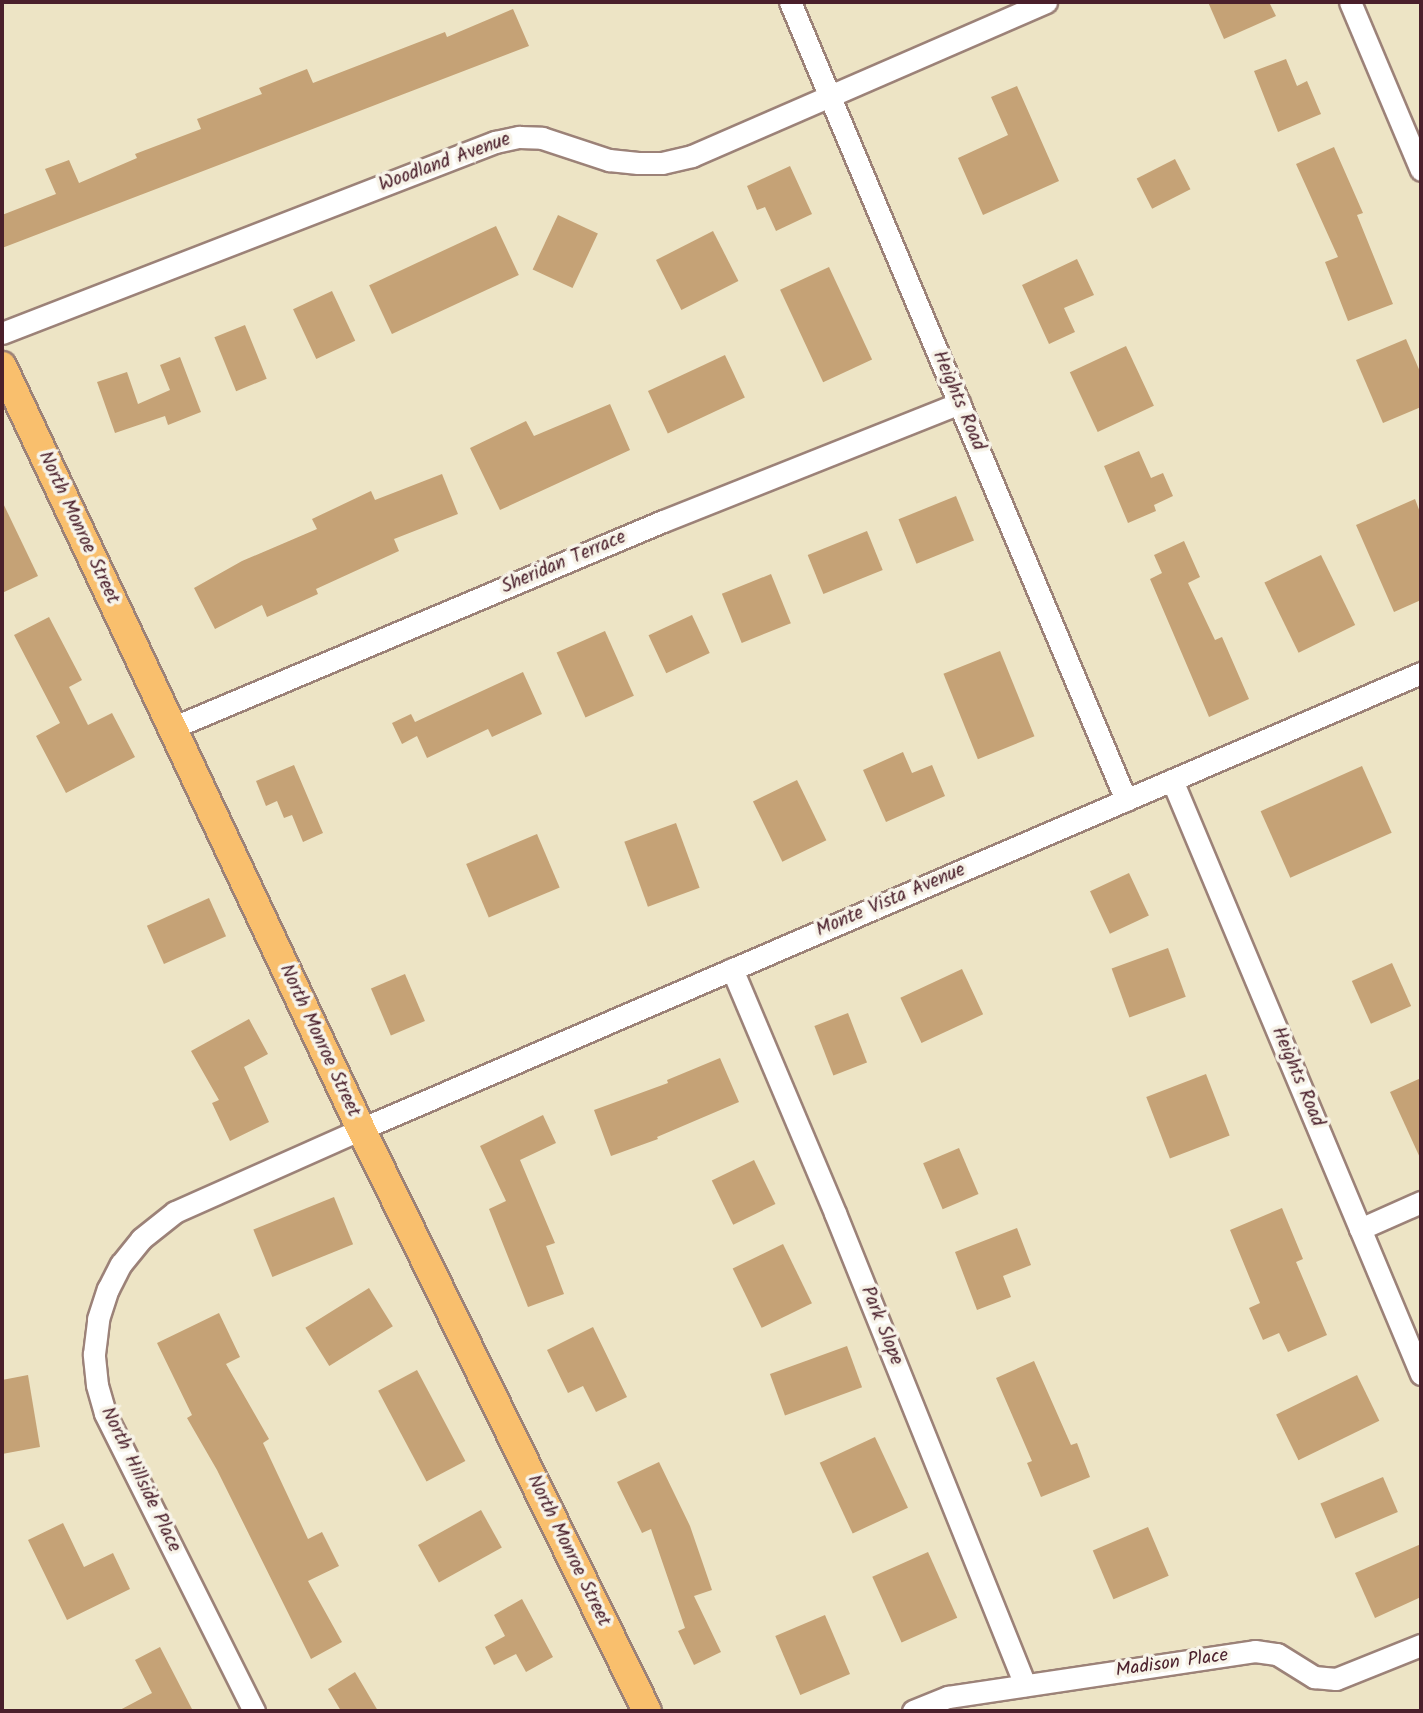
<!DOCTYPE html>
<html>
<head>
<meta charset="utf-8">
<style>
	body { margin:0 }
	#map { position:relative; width:1423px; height:1713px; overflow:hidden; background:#ede4c5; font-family:Kalam,sans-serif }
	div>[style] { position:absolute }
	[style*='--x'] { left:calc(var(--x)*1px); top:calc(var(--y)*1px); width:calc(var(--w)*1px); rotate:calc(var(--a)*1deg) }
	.building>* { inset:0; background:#c5a276; transform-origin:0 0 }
	.roads { filter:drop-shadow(2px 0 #9c8278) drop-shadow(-2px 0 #9c8278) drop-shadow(0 2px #9c8278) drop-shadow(0 -2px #9c8278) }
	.minor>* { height:21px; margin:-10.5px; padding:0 10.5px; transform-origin:10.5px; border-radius:10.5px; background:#fff }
	.major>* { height:28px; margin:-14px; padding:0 14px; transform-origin:14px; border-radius:14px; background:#f9bf6d }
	span { translate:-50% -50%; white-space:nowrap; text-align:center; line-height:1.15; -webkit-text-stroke:7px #f7f3e8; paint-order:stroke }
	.street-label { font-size:19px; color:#4a1f2b }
	.frame { position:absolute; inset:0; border:4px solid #4a1f2b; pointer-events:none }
</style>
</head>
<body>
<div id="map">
	<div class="building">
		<div style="clip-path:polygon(1208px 2px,1269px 2px,1276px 16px,1224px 39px)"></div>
		<div style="clip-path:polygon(513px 9px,529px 46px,2px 248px,2px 215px,56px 194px,45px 169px,69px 160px,79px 183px,137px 158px,135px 154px,201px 129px,197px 119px,262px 94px,259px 88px,307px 69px,313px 83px,445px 32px,447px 37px)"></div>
		<div style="clip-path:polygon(1286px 59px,1297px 86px,1307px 81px,1321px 114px,1278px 132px,1254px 71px)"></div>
		<div style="clip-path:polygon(1017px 86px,1059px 181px,983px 215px,958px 158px,1008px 135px,991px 97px)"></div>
		<div style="clip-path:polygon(1334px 147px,1363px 213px,1357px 215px,1393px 304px,1348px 321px,1325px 262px,1338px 257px,1296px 164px)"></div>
		<div style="left:1175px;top:159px;width:34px;height:43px;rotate:63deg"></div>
		<div style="clip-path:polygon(790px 166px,812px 214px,776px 231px,765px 207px,757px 210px,747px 186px)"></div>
		<div style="left:558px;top:215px;width:44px;height:60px;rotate:25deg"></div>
		<div style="left:496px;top:226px;width:54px;height:140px;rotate:65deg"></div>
		<div style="left:713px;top:231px;width:56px;height:64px;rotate:63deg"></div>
		<div style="clip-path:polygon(1077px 259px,1094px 295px,1064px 308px,1075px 332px,1049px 344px,1022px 285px)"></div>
		<div style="left:829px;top:267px;width:102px;height:54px;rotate:65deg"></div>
		<div style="left:332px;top:291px;width:55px;height:43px;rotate:65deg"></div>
		<div style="left:245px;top:325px;width:58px;height:33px;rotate:68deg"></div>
		<div style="clip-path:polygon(1406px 339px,1421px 374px,1421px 407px,1383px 423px,1356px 360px)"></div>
		<div style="left:1126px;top:346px;width:66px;height:62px;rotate:65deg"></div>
		<div style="left:725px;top:355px;width:47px;height:85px;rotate:65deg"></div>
		<div style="clip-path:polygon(180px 357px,201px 412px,168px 425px,165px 416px,115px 433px,97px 382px,127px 372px,138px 404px,170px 390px,160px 365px)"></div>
		<div style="clip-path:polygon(610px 404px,630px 450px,500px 510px,470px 448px,526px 421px,534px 436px)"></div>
		<div style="clip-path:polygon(1139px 451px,1151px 478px,1163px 473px,1173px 496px,1154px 505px,1156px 511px,1128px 523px,1104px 466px)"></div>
		<div style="clip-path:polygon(442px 474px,458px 514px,394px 539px,399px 551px,316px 589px,318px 594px,267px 617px,262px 605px,215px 629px,194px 588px,242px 561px,317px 529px,312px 519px,371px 491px,375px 500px)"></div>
		<div style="left:956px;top:496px;width:48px;height:62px;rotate:68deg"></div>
		<div style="clip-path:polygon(1415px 499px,1421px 515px,1421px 600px,1394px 612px,1356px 525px)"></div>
		<div style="clip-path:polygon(2px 501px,38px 576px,2px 593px)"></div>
		<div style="left:867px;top:531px;width:42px;height:64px;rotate:68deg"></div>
		<div style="clip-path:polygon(1184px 541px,1200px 577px,1188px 583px,1215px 640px,1222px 637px,1249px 699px,1209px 717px,1150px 579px,1162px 573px,1154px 555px)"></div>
		<div style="left:1321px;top:555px;width:78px;height:63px;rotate:64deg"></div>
		<div style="left:771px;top:574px;width:53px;height:53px;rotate:68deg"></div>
		<div style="left:692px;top:615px;width:42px;height:48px;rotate:65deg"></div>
		<div style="clip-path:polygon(49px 617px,82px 680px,69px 687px,88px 725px,112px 713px,135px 757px,66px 793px,36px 736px,60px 723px,14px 635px)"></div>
		<div style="left:605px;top:631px;width:71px;height:53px;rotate:66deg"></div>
		<div style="left:1000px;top:651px;width:92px;height:61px;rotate:68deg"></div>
		<div style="clip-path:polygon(523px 672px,542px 714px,492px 737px,488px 729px,427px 758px,417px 736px,402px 744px,392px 723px,411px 714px,415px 722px)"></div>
		<div style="clip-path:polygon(903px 752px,912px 773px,932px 765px,945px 796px,886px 822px,863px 770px)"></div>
		<div style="clip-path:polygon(294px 765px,323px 833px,303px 842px,292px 815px,284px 818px,277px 801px,266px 806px,256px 781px)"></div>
		<div style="left:1362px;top:766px;width:73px;height:111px;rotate:66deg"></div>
		<div style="left:797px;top:780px;width:67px;height:49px;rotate:64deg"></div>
		<div style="left:676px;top:823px;width:69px;height:55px;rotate:70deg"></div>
		<div style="left:537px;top:834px;width:58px;height:77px;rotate:67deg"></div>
		<div style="left:1129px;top:873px;width:47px;height:43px;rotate:65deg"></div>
		<div style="left:209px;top:898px;width:42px;height:68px;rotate:66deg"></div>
		<div style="left:1168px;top:948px;width:52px;height:60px;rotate:70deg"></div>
		<div style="left:1392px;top:963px;width:47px;height:44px;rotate:66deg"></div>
		<div style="left:962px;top:969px;width:50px;height:68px;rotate:65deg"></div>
		<div style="left:405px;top:974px;width:51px;height:37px;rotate:67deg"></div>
		<div style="left:848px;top:1013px;width:53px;height:36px;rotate:69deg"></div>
		<div style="clip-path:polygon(249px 1019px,268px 1054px,244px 1067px,269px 1122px,230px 1141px,212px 1103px,219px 1100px,191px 1051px)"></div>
		<div style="clip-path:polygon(720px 1058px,739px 1102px,657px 1137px,658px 1139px,611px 1156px,594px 1110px,668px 1083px,667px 1080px)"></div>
		<div style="left:1206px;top:1074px;width:66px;height:64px;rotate:69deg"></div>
		<div style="clip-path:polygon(1421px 1078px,1421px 1160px,1390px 1092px)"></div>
		<div style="clip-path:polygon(543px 1115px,556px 1143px,520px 1160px,555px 1243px,546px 1246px,564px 1294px,528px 1307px,489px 1209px,506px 1201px,480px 1146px)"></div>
		<div style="left:959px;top:1148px;width:50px;height:39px;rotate:67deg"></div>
		<div style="left:754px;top:1160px;width:49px;height:47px;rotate:64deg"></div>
		<div style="left:334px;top:1197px;width:51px;height:87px;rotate:68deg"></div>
		<div style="clip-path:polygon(1282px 1208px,1303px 1259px,1296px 1262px,1327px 1335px,1288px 1352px,1279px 1333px,1263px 1340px,1249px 1308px,1260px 1303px,1230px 1230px)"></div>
		<div style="clip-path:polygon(1017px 1228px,1031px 1265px,1003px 1276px,1011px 1297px,977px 1310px,955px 1252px)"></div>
		<div style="left:783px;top:1244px;width:66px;height:56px;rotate:64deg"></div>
		<div style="left:369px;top:1288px;width:45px;height:75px;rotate:58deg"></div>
		<div style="clip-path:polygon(219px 1313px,240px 1357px,226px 1364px,269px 1439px,263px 1443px,308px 1539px,322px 1532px,339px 1566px,308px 1581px,342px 1642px,311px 1659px,217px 1470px,187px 1418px,192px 1415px,157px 1343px)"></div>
		<div style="clip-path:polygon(593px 1327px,627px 1397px,596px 1412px,583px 1386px,568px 1393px,547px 1350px)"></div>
		<div style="left:847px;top:1346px;width:44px;height:82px;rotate:70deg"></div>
		<div style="clip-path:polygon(1034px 1361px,1071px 1445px,1077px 1443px,1090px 1477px,1041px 1497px,1027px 1463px,1032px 1461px,996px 1378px)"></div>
		<div style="left:417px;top:1370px;width:103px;height:44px;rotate:62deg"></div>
		<div style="clip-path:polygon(28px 1375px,40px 1447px,2px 1454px,2px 1380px)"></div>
		<div style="left:1357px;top:1375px;width:51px;height:90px;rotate:64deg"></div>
		<div style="left:875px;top:1437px;width:78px;height:61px;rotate:65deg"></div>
		<div style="clip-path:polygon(659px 1462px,690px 1526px,712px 1590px,694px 1596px,721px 1652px,694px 1665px,678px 1631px,685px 1628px,651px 1529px,642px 1533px,617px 1482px)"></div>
		<div style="left:1383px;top:1477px;width:38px;height:68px;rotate:67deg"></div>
		<div style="left:481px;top:1510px;width:43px;height:72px;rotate:61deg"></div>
		<div style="clip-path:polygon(63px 1523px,84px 1567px,113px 1553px,130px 1589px,67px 1620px,28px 1540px)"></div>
		<div style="left:1148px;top:1527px;width:53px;height:60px;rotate:67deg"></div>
		<div style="clip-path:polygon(1421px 1544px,1421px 1597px,1375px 1618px,1355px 1573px)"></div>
		<div style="left:928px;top:1552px;width:72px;height:61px;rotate:66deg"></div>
		<div style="clip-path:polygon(522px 1599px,553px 1657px,526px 1672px,516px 1654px,494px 1665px,485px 1647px,505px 1636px,494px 1615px)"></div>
		<div style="left:825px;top:1615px;width:64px;height:54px;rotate:67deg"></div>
		<div style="clip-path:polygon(160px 1647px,193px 1711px,118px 1711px,152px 1693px,135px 1660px)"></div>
		<div style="clip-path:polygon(355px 1672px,378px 1711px,341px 1711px,328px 1689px)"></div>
	</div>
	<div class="roads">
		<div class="minor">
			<div style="--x:790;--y:2;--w:866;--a:67.17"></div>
			<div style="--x:1350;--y:2;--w:182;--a:67.1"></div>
			<div style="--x:2;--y:333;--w:529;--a:-21.18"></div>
			<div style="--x:495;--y:142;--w:25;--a:-12"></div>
			<div style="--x:519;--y:137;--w:23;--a:2"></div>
			<div style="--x:542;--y:138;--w:71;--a:18.2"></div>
			<div style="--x:609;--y:160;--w:29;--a:6"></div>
			<div style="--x:638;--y:163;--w:24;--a:0"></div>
			<div style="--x:662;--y:163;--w:31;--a:-13"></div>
			<div style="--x:692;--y:156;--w:386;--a:-23.5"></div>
			<div style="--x:172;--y:728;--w:533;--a:-22.86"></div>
			<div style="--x:663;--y:521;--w:319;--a:-21.7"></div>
			<div style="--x:1172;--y:780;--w:644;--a:67.26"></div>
			<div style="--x:732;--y:969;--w:265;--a:67.1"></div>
			<div style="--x:835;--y:1213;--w:509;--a:68.07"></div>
			<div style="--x:1360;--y:1229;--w:67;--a:-23.9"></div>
			<div style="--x:254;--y:1711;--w:333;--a:-116.6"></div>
			<div style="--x:105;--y:1413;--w:29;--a:-106"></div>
			<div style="--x:97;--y:1385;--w:31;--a:-96"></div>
			<div style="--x:94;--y:1354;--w:35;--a:-83"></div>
			<div style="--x:98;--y:1319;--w:32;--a:-72"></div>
			<div style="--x:108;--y:1289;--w:28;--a:-63"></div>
			<div style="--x:121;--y:1264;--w:32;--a:-51"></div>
			<div style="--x:141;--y:1239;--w:43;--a:-38.5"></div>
			<div style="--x:175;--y:1212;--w:204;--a:-24"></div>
			<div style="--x:361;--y:1129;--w:1154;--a:-23.28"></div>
			<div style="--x:913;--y:1711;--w:38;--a:-22"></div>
			<div style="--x:948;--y:1697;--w:310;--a:-8.5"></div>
			<div style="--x:1255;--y:1651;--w:22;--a:8"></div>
			<div style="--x:1277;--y:1654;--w:44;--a:31.9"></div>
			<div style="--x:1314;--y:1677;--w:22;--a:5"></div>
			<div style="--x:1336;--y:1679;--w:92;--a:-21.8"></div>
		</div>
		<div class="major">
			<div style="--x:2;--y:366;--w:843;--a:64.8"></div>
			<div style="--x:361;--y:1129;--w:648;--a:63.83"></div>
		</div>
	</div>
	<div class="street-label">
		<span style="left:445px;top:163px;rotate:-20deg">Woodland Avenue</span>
		<span style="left:958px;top:401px;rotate:67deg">Heights Road</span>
		<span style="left:78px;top:528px;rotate:65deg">North Monroe Street</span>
		<span style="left:564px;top:563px;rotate:-23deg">Sheridan Terrace</span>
		<span style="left:891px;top:901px;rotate:-23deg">Monte Vista Avenue</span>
		<span style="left:319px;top:1041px;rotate:65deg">North Monroe Street</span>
		<span style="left:1297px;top:1077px;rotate:67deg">Heights Road</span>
		<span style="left:881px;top:1326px;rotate:68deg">Park Slope</span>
		<span style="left:140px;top:1480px;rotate:64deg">North Hillside Place</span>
		<span style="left:568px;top:1551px;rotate:64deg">North Monroe Street</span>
		<span style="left:1172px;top:1664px;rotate:-8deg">Madison Place</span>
	</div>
	<div class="frame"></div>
</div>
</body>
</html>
